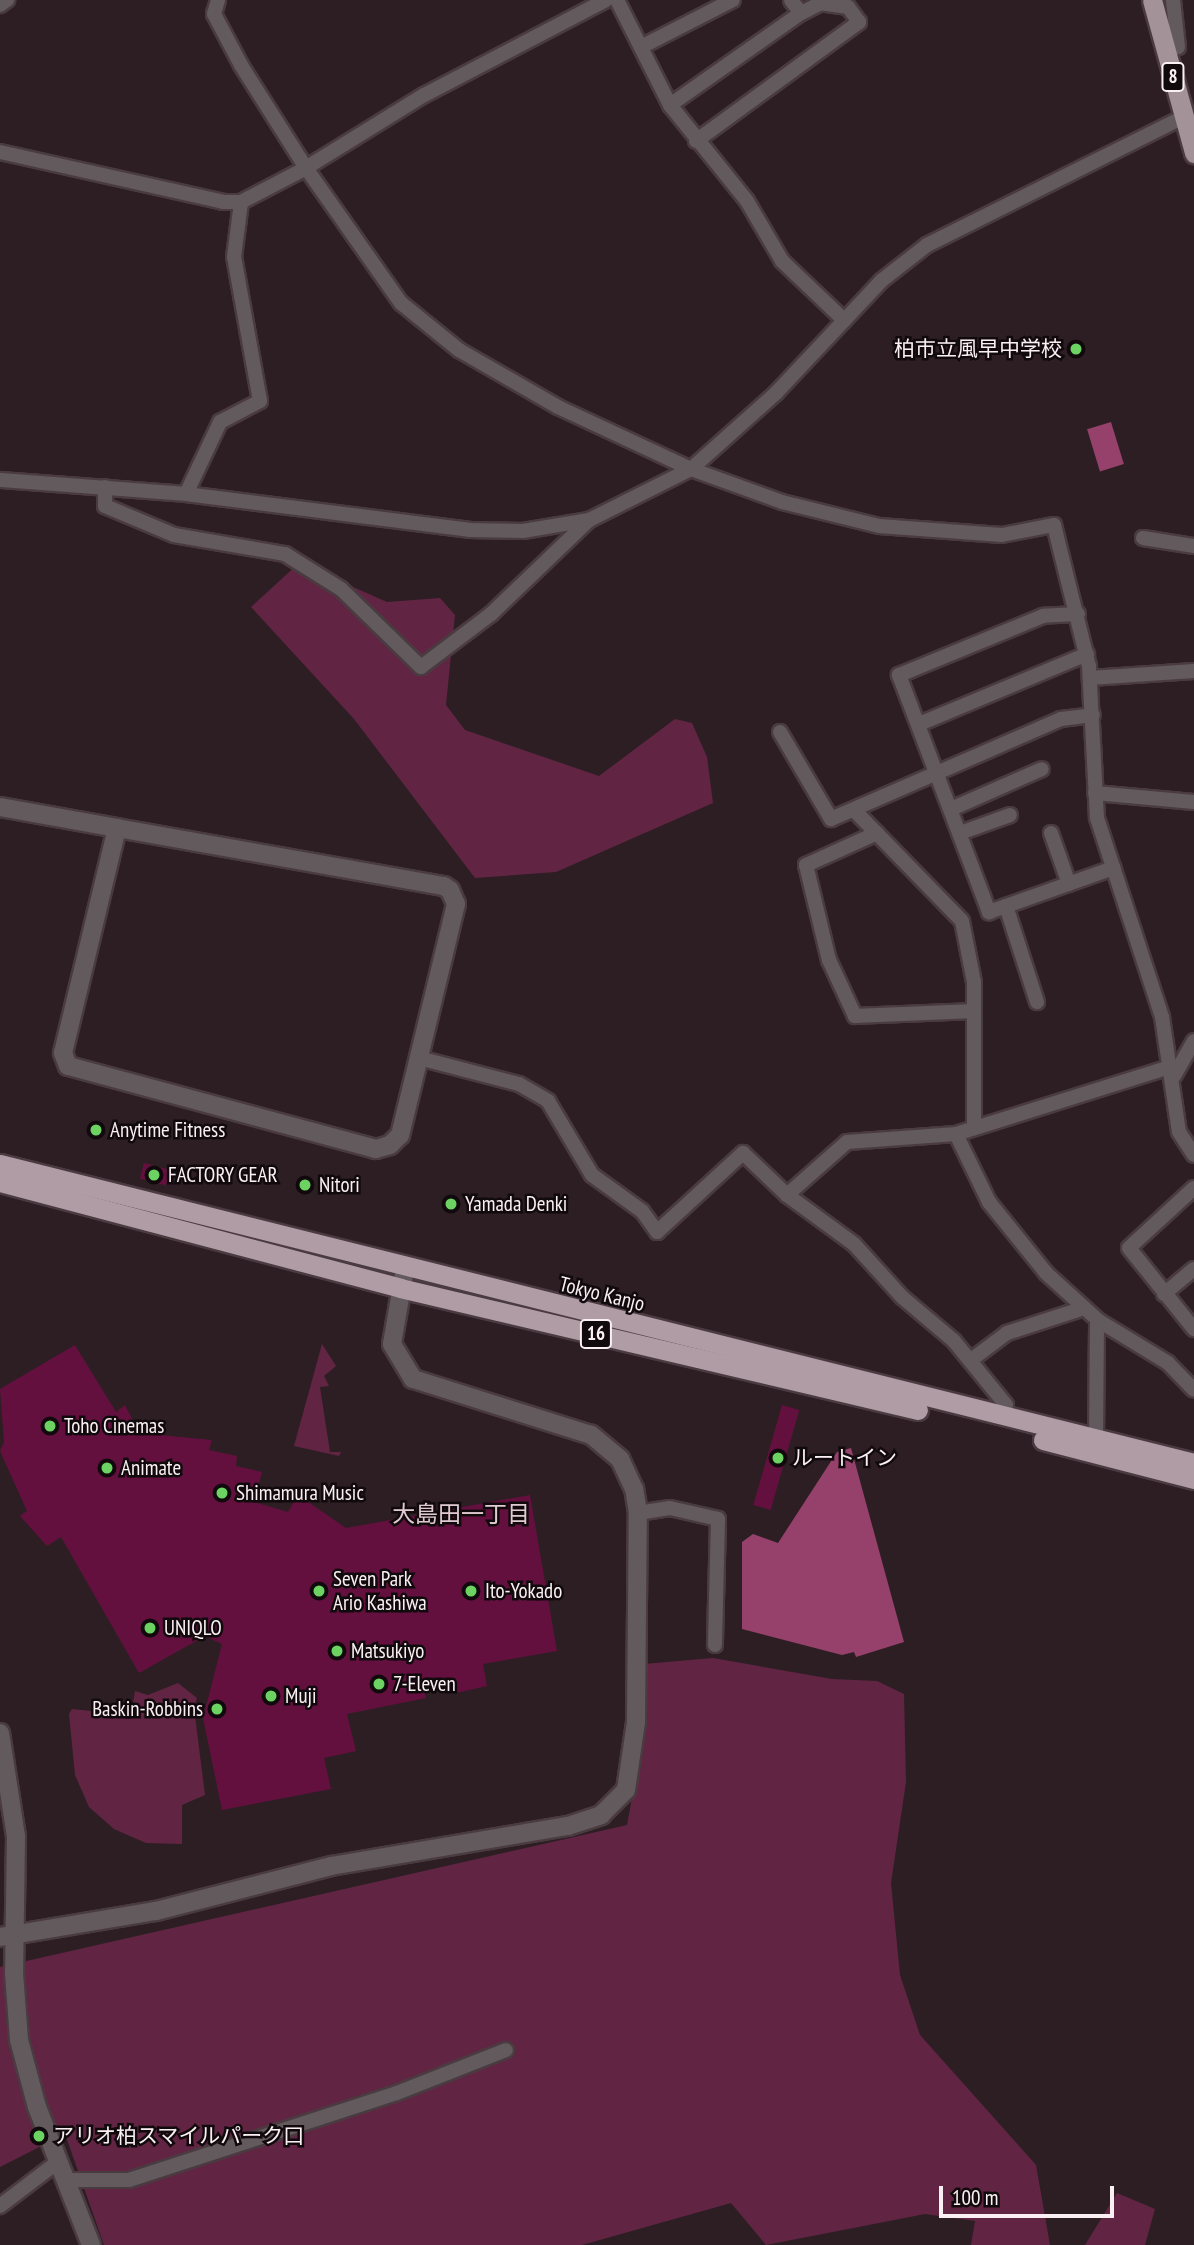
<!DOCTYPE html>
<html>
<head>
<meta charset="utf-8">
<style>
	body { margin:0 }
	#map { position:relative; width:1194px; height:2245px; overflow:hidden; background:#2d1e24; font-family:"PT Sans Narrow","Noto Sans JP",sans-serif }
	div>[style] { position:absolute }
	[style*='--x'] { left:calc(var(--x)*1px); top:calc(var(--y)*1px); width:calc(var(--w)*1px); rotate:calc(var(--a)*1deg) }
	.green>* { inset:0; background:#612543 }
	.water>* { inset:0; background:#96416b; transform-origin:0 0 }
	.building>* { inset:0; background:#64103f; transform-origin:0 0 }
	.roads { filter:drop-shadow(2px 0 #4a3b41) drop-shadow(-2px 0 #4a3b41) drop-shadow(0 2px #4a3b41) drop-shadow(0 -2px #4a3b41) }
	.minor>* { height:14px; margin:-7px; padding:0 7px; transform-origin:7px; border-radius:7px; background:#635a5e }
	.tertiary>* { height:18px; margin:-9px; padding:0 9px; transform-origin:9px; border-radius:9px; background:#635a5e }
	.primary>* { height:19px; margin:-9.5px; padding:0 9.5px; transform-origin:9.5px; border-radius:9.5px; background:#a39298 }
	.trunk>* { height:19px; margin:-9.5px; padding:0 9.5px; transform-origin:9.5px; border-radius:9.5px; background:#b09ca4 }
	.dots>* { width:19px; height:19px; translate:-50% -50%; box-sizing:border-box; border:4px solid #110a0d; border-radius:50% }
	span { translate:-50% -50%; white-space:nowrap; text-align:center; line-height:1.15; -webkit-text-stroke:5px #110a0d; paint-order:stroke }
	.shield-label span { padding:2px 5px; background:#110a0d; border:2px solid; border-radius:5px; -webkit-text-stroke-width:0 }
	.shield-label { font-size:19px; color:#faeff3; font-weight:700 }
	.poi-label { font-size:21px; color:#faeff3 }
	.right { translate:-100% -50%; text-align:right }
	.left { translate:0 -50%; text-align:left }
	.street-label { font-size:21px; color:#faeff3 }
	.neighbourhood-label { font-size:23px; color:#e0cad2 }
	.scale { position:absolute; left:939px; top:2186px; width:175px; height:32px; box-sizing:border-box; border:4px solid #faeff3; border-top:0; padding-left:9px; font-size:21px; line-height:24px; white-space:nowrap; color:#faeff3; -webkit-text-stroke:5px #110a0d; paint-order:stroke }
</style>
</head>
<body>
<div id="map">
	<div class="green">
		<div style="clip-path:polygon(299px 563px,387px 602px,440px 598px,455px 615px,446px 705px,465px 730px,599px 776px,675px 719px,692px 723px,707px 757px,713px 803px,556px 872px,475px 878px,354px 719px,251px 607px)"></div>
		<div style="clip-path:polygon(322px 1344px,336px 1366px,324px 1376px,329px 1386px,320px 1387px,330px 1452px,341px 1452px,339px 1456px,294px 1446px)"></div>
		<div style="clip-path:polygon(713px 1658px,832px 1679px,877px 1681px,904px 1694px,906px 1782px,891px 1883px,900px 1975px,920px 2035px,1036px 2165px,1050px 2245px,971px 2245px,975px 2221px,925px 2214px,766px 2245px,731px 2203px,582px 2245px,104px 2245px,65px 2134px,0 2167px,0 1967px,627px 1825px,640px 1755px,644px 1664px)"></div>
		<div style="clip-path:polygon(178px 1683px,197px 1698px,194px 1708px,205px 1795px,182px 1805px,182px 1844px,146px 1843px,114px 1829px,89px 1807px,75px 1775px,69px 1714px,72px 1709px,121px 1714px,133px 1703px,135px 1691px,148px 1695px)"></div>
		<div style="clip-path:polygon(1117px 2193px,1155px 2209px,1145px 2245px,1085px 2245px)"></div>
	</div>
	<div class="water">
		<div style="left:1111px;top:422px;width:44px;height:25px;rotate:73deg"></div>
		<div style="clip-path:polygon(851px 1448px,904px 1642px,856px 1657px,854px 1652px,842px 1655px,742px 1629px,742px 1542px,753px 1534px,778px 1543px,837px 1452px)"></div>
	</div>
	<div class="building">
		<div style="left:144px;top:1163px;width:27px;height:16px;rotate:15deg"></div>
		<div style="clip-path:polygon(75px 1345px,116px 1412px,125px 1405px,139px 1433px,212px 1440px,209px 1450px,237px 1456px,236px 1466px,262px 1472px,254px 1502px,288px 1512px,298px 1495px,346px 1528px,530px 1495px,557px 1651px,483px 1664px,487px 1686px,456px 1693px,456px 1685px,424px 1690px,426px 1698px,347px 1714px,356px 1751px,324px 1758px,331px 1789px,222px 1810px,203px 1718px,222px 1644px,205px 1636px,139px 1673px,61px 1537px,47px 1546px,20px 1516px,27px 1511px,0 1451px,4px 1442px,0 1389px)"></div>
		<div style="left:782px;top:1405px;width:18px;height:104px;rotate:16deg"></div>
	</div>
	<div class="roads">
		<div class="minor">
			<div style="--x:606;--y:0;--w:205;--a:152.4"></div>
			<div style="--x:424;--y:95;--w:139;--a:148.3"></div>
			<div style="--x:306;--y:168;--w:165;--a:54.9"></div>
			<div style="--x:401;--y:303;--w:75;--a:39"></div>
			<div style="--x:459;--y:350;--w:114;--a:29.9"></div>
			<div style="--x:558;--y:407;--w:147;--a:25"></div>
			<div style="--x:691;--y:469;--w:97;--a:19.9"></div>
			<div style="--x:782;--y:502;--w:100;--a:13.9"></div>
			<div style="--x:879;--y:526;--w:123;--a:4.2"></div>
			<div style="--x:1002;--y:535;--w:53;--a:-10.9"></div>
			<div style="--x:1054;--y:525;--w:145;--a:76.1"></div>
			<div style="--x:1089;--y:666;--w:152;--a:87"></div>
			<div style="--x:1097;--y:818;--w:209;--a:71.9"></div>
			<div style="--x:1162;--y:1017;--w:116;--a:81.6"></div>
			<div style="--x:1179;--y:1132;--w:27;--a:57"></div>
			<div style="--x:617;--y:0;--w:118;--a:63.2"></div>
			<div style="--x:670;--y:105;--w:123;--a:51.3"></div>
			<div style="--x:747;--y:201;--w:69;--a:59.7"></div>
			<div style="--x:782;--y:261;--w:86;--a:43.6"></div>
			<div style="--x:0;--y:5;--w:9;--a:-36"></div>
			<div style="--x:641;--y:47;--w:103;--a:-27.1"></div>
			<div style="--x:1166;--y:50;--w:12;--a:-14"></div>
			<div style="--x:1178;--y:47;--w:47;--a:-96.1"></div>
			<div style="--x:670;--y:105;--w:160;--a:-35.1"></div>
			<div style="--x:696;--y:141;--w:202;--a:-36.1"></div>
			<div style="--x:859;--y:22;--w:19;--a:-126"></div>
			<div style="--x:848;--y:7;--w:27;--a:-172"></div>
			<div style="--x:821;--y:3;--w:22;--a:153"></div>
			<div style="--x:801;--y:13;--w:16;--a:-128"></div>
			<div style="--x:0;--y:152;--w:229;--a:12.6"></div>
			<div style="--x:223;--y:202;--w:18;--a:0"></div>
			<div style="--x:241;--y:202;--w:73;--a:-27.6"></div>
			<div style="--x:306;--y:168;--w:122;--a:-122.3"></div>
			<div style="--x:241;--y:65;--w:58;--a:-117.9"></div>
			<div style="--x:214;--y:14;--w:15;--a:-74"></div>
			<div style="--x:0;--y:480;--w:187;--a:4.3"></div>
			<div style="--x:186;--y:494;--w:285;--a:7.2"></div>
			<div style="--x:469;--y:530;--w:54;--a:1.1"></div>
			<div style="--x:523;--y:531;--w:67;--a:-9.5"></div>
			<div style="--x:589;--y:520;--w:114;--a:-26.6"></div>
			<div style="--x:691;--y:469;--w:114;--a:-41.8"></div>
			<div style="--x:776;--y:393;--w:154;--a:-46.8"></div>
			<div style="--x:881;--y:281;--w:58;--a:-38"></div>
			<div style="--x:927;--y:245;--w:287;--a:-26.5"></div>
			<div style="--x:105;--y:487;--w:19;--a:90"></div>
			<div style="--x:105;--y:506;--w:75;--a:22.8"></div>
			<div style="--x:174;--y:535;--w:113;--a:9.7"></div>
			<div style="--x:285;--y:554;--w:66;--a:32"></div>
			<div style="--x:341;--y:589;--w:112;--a:44.3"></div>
			<div style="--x:421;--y:667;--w:88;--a:-37.1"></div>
			<div style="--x:491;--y:614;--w:136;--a:-43.8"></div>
			<div style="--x:186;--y:494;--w:80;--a:-64.7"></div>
			<div style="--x:220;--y:422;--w:45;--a:-27.7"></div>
			<div style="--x:260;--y:401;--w:146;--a:-100.2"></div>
			<div style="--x:234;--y:257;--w:55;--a:-82.7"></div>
			<div style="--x:1143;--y:538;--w:52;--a:8.9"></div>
			<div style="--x:1078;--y:614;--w:35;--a:177"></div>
			<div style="--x:1043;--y:616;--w:156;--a:157.7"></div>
			<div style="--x:899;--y:675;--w:254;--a:69.2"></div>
			<div style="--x:989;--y:912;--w:132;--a:-19.5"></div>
			<div style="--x:1090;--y:678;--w:104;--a:-3.9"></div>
			<div style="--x:919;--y:724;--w:182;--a:-22.6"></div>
			<div style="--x:780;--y:732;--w:101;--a:59.6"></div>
			<div style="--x:831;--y:819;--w:251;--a:-23.5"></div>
			<div style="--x:1061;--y:719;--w:32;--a:-7"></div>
			<div style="--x:1095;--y:793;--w:99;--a:5.2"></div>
			<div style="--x:951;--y:809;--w:99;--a:-23.7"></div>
			<div style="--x:855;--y:811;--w:153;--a:45.8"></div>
			<div style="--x:962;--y:921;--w:62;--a:78.9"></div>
			<div style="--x:974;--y:982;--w:145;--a:90"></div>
			<div style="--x:877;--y:833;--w:78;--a:155.7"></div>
			<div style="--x:806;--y:865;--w:98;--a:76.4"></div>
			<div style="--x:829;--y:960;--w:62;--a:65.1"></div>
			<div style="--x:855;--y:1016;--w:119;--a:-2.4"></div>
			<div style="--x:960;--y:833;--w:53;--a:-19.8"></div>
			<div style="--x:1051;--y:833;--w:54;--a:70.6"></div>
			<div style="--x:1006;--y:906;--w:101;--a:72.1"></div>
			<div style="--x:419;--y:1058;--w:103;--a:14.6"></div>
			<div style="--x:519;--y:1084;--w:34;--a:30"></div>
			<div style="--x:548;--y:1101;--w:86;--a:59.3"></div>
			<div style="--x:592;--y:1175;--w:62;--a:35.8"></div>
			<div style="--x:642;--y:1211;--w:26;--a:54"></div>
			<div style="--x:657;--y:1232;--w:117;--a:-42.6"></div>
			<div style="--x:743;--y:1153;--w:61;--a:43.7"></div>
			<div style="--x:787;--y:1195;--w:80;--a:-41.5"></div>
			<div style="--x:847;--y:1142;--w:109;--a:-4.2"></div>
			<div style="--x:956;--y:1134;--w:227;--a:-17.4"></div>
			<div style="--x:1174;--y:1076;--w:40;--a:-60.3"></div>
			<div style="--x:956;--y:1134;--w:76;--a:64.1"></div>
			<div style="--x:989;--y:1202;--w:91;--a:51.2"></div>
			<div style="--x:1046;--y:1273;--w:72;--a:42.2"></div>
			<div style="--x:1099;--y:1321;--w:81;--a:31.3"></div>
			<div style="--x:1168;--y:1363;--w:37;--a:46"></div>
			<div style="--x:1194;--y:1188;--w:88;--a:137.3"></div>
			<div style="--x:1129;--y:1248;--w:104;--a:51.3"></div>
			<div style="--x:787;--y:1195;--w:83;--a:36.2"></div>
			<div style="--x:854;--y:1244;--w:72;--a:47.8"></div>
			<div style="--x:902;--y:1297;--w:68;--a:40.2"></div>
			<div style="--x:954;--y:1341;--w:82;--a:50.9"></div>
			<div style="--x:1006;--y:1405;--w:12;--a:104"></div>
			<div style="--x:1164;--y:1294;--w:39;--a:-40"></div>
			<div style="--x:971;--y:1360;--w:45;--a:-36.9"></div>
			<div style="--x:1007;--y:1333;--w:81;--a:-18"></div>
			<div style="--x:1096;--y:1439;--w:119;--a:-89.5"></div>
			<div style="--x:638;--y:1513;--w:32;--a:-9"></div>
			<div style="--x:670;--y:1508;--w:49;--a:12.9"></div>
			<div style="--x:718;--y:1519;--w:126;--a:91.4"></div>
			<div style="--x:67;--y:2180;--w:62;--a:0"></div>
			<div style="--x:129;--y:2180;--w:282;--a:-18"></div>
			<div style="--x:397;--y:2093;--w:117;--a:-21.5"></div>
			<div style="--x:0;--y:2206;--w:74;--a:-37.3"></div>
		</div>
		<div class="tertiary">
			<div style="--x:0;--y:807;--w:119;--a:10.2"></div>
			<div style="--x:117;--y:828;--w:332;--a:10.1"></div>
			<div style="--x:444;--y:886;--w:7;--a:34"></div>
			<div style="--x:450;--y:890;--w:15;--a:67"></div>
			<div style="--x:456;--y:904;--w:238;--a:103.6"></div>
			<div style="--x:400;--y:1135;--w:14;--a:135"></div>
			<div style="--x:390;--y:1145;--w:15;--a:164"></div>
			<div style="--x:376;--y:1149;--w:319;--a:-164.9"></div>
			<div style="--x:68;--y:1066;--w:14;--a:-111"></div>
			<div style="--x:63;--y:1053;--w:231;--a:-76.5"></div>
			<div style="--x:0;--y:1733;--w:104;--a:81.2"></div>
			<div style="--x:16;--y:1836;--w:137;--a:90.8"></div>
			<div style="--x:14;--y:1973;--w:67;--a:85.7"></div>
			<div style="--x:19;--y:2040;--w:69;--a:75"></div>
			<div style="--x:37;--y:2107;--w:148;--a:68.6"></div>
			<div style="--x:0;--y:1937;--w:158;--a:-9.5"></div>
			<div style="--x:156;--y:1911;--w:181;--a:-14.4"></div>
			<div style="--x:331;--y:1866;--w:240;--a:-9.6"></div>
			<div style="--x:568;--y:1826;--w:35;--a:-18"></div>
			<div style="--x:601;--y:1815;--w:35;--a:-45"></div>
			<div style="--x:626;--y:1790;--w:69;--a:-81.6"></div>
			<div style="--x:636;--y:1722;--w:209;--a:-89.5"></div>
			<div style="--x:638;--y:1513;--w:24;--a:-99"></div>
			<div style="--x:634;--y:1489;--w:33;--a:-115"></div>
			<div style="--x:620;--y:1459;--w:38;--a:-140"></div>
			<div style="--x:591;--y:1435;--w:187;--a:-162.5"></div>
			<div style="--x:413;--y:1379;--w:41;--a:-121"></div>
			<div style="--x:392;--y:1344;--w:76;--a:-80.2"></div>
		</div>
		<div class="primary">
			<div style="--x:1152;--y:0;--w:159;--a:74.6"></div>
		</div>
		<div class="trunk">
			<div style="--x:0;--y:1164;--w:1231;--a:14.06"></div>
			<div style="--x:0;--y:1182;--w:414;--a:14.8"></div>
			<div style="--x:400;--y:1288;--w:532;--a:13.25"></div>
			<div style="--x:1043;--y:1440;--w:156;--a:14.5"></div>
		</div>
	</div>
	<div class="dots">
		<div style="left:1076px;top:349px;background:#6cd362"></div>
		<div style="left:96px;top:1130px;background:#6cd362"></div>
		<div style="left:154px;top:1175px;background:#6cd362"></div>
		<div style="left:305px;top:1185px;background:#6cd362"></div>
		<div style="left:451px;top:1204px;background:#6cd362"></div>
		<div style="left:50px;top:1426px;background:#6cd362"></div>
		<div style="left:778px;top:1458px;background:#6cd362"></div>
		<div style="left:107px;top:1468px;background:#6cd362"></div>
		<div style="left:222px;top:1493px;background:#6cd362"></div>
		<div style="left:319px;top:1591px;background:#6cd362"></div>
		<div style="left:471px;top:1591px;background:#6cd362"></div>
		<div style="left:150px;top:1628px;background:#6cd362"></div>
		<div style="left:337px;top:1651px;background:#6cd362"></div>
		<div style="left:379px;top:1684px;background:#6cd362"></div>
		<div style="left:271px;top:1696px;background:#6cd362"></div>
		<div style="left:217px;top:1709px;background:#6cd362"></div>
		<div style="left:39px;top:2136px;background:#6cd362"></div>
	</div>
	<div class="shield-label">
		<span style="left:1173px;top:77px">8</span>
		<span style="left:596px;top:1334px">16</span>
	</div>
	<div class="poi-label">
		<span class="right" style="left:1062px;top:349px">柏市立風早中学校</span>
		<span class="left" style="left:110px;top:1130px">Anytime Fitness</span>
		<span class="left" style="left:168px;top:1175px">FACTORY GEAR</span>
		<span class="left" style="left:319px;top:1185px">Nitori</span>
		<span class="left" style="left:465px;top:1204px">Yamada Denki</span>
		<span class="left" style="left:64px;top:1426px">Toho Cinemas</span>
		<span class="left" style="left:792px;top:1458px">ルートイン</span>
		<span class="left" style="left:121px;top:1468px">Animate</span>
		<span class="left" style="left:236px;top:1493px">Shimamura Music</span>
		<span class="left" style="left:333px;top:1591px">Seven Park<br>Ario Kashiwa</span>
		<span class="left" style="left:485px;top:1591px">Ito-Yokado</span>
		<span class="left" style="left:164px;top:1628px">UNIQLO</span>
		<span class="left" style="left:351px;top:1651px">Matsukiyo</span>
		<span class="left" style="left:393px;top:1684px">7-Eleven</span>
		<span class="left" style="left:285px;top:1696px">Muji</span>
		<span class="right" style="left:203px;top:1709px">Baskin-Robbins</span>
		<span class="left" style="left:53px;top:2136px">アリオ柏スマイルパーク口</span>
	</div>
	<div class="street-label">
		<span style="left:602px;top:1294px;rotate:14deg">Tokyo Kanjo</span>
	</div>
	<div class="neighbourhood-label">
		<span style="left:461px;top:1514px">大島田一丁目</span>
	</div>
	<div class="scale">100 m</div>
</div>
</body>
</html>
